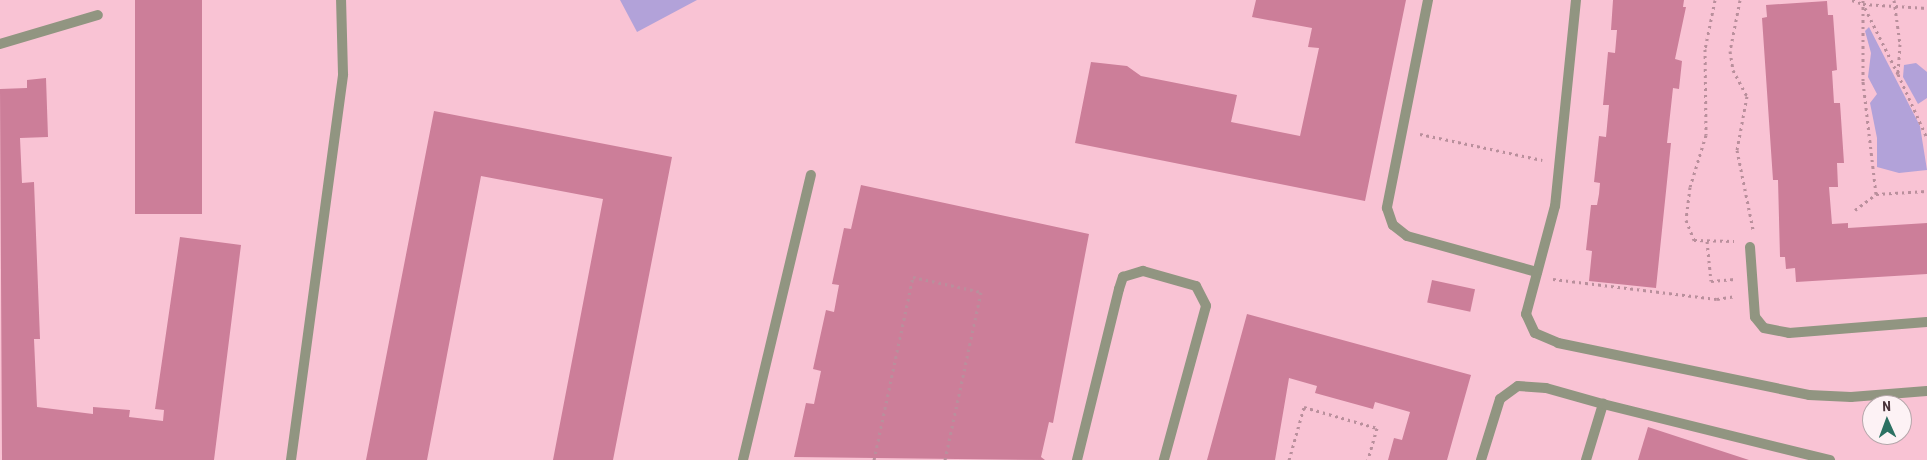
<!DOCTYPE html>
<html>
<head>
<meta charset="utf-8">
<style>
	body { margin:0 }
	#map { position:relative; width:1927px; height:460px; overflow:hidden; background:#f9c3d4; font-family:"Roboto Condensed",sans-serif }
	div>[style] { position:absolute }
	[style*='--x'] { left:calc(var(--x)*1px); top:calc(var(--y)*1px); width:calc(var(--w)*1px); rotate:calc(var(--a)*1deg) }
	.green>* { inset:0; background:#b2a2d9 }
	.building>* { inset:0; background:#cc7e99; transform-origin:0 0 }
	.path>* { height:3px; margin-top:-1.5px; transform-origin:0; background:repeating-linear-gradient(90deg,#b98f9c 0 2.5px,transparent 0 6.5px) }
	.lane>* { height:10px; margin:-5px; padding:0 5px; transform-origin:5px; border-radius:5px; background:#919581 }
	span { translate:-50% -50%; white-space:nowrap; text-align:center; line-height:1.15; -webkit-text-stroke:5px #fdf2f5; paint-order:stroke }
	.north { position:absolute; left:1862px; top:395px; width:50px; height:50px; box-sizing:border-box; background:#fdf2f5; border:1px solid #b5a6aa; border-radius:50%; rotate:358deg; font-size:14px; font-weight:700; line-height:20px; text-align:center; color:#49333a }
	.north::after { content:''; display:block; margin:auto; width:18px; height:22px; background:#2d7163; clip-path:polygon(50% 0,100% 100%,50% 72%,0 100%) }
</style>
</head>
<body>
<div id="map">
	<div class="green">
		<div style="clip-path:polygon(620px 0,697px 0,637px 32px)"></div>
		<div style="clip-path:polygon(1869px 27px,1920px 126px,1927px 170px,1899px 173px,1877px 167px,1877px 138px,1870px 103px,1877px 94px,1868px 77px,1871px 53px,1865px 31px)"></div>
		<div style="clip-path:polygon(1916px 63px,1927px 72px,1927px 98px,1918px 104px,1903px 77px,1904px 65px)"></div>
	</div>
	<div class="building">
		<div style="left:135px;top:0;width:67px;height:214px"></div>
		<div style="clip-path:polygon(1256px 0,1406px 0,1365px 201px,1075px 143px,1091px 62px,1127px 66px,1141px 76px,1237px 95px,1231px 122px,1300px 136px,1319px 48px,1308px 47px,1312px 28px,1252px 17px)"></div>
		<div style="clip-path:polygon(1613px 0,1684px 0,1683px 7px,1686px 7px,1675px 59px,1682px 61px,1679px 89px,1673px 88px,1667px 143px,1671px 143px,1656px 288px,1589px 281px,1592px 251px,1586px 250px,1591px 205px,1597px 205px,1599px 194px,1600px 183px,1594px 182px,1599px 136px,1606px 137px,1609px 105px,1603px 105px,1608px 52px,1615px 53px,1617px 30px,1611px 30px)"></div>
		<div style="clip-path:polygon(1827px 1px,1828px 15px,1833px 15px,1837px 70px,1832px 71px,1834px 103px,1840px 103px,1844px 163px,1837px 163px,1838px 187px,1829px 187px,1832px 224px,1848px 223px,1848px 228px,1927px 223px,1927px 274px,1796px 282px,1795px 268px,1786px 269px,1785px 257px,1780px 257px,1778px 180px,1773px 180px,1762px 18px,1767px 17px,1766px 5px)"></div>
		<div style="clip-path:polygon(46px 78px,48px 137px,20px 138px,22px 183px,34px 182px,40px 339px,34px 339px,37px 407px,93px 414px,93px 407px,130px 410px,129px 417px,163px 421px,164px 410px,155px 409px,180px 237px,241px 245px,214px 460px,2px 460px,0 89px,27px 88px,27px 80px)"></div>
		<div style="clip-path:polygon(434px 111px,672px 157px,613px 460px,553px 460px,603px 199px,481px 176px,427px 460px,366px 460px)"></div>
		<div style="clip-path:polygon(861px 185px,1089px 234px,1053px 423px,1049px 422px,1041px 457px,1045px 460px,794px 457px,806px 403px,814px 404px,821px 371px,813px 369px,826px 310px,834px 312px,839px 285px,832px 284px,844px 228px,851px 229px)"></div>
		<div style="left:1432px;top:280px;width:44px;height:23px;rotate:12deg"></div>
		<div style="clip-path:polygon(1247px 314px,1471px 375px,1447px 460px,1388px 460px,1394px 438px,1402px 440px,1410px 412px,1375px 402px,1373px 409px,1315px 393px,1317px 386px,1289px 378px,1275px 460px,1207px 460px)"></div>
		<div style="clip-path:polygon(1648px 427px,1749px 460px,1638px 460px)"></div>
	</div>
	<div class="path">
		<div style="--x:1715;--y:0;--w:50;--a:101.5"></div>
		<div style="--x:1705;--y:49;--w:86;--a:89.3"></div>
		<div style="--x:1706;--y:135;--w:54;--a:107.1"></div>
		<div style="--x:1690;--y:187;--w:33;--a:97"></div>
		<div style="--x:1686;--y:220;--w:22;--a:68"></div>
		<div style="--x:1694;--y:240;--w:40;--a:1.4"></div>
		<div style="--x:1740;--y:0;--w:52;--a:101.1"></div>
		<div style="--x:1730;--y:51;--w:19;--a:81"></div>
		<div style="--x:1733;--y:70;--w:30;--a:62"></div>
		<div style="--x:1747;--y:96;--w:55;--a:100.5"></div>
		<div style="--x:1737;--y:150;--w:81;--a:78.6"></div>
		<div style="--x:1852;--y:0;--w:12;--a:20"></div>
		<div style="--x:1894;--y:0;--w:44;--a:82.2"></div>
		<div style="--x:1900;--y:44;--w:30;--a:94"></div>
		<div style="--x:1898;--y:74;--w:70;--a:65.6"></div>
		<div style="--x:1898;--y:74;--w:78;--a:-116.6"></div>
		<div style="--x:1863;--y:4;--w:64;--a:3.6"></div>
		<div style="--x:1420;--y:134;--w:125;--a:12"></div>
		<div style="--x:1876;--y:194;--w:51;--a:-3.4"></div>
		<div style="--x:1855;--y:210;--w:26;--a:-37"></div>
		<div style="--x:1876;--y:194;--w:114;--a:-96.6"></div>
		<div style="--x:1863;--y:81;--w:81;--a:-90"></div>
		<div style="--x:1707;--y:241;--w:40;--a:84.3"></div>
		<div style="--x:1711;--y:281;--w:24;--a:-5"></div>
		<div style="--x:1553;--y:279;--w:165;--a:7"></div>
		<div style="--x:1717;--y:299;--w:19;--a:-9"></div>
		<div style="--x:874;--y:460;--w:187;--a:-78"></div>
		<div style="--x:913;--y:277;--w:70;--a:12.4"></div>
		<div style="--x:981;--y:292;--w:172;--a:102.1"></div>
		<div style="--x:1289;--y:460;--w:55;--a:-74.2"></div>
		<div style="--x:1304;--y:407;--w:76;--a:16"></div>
		<div style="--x:1377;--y:428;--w:33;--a:106"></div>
	</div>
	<div class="lane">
		<div style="--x:1428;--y:0;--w:212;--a:101.2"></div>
		<div style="--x:1387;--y:208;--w:18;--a:71"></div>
		<div style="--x:1393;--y:225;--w:18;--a:38"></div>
		<div style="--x:1407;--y:236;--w:135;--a:15.5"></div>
		<div style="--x:1576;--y:0;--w:207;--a:95.8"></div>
		<div style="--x:1555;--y:206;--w:112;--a:105"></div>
		<div style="--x:1526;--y:314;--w:21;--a:65"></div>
		<div style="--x:1535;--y:333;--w:25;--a:23"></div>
		<div style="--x:1558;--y:343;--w:256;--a:11.7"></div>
		<div style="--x:1809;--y:395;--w:42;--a:2.7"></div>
		<div style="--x:1851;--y:397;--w:76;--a:-4.5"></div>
		<div style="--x:0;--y:44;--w:102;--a:-16.5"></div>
		<div style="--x:1750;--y:247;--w:70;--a:85.9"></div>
		<div style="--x:1755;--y:317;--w:14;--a:51"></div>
		<div style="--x:1764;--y:328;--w:25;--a:11"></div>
		<div style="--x:1789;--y:333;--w:138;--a:-4.6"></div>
		<div style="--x:291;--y:460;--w:389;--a:-82.3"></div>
		<div style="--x:343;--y:74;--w:74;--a:-91.5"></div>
		<div style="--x:743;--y:460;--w:293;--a:-76.6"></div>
		<div style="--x:1077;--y:460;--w:176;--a:-76.2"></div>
		<div style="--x:1119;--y:289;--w:13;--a:-72"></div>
		<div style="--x:1123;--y:277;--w:21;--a:-17"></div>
		<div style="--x:1143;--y:271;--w:55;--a:15.8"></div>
		<div style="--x:1196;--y:286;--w:22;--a:63"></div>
		<div style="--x:1206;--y:306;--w:160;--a:105.3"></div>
		<div style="--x:1481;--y:460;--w:64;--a:-72.7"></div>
		<div style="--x:1500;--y:399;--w:22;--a:-36"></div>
		<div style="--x:1518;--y:386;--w:28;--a:4"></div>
		<div style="--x:1546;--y:388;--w:59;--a:15.7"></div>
		<div style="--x:1586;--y:460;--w:59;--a:-73.1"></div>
		<div style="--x:1603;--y:404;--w:234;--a:13.9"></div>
	</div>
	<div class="north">N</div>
</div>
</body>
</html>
